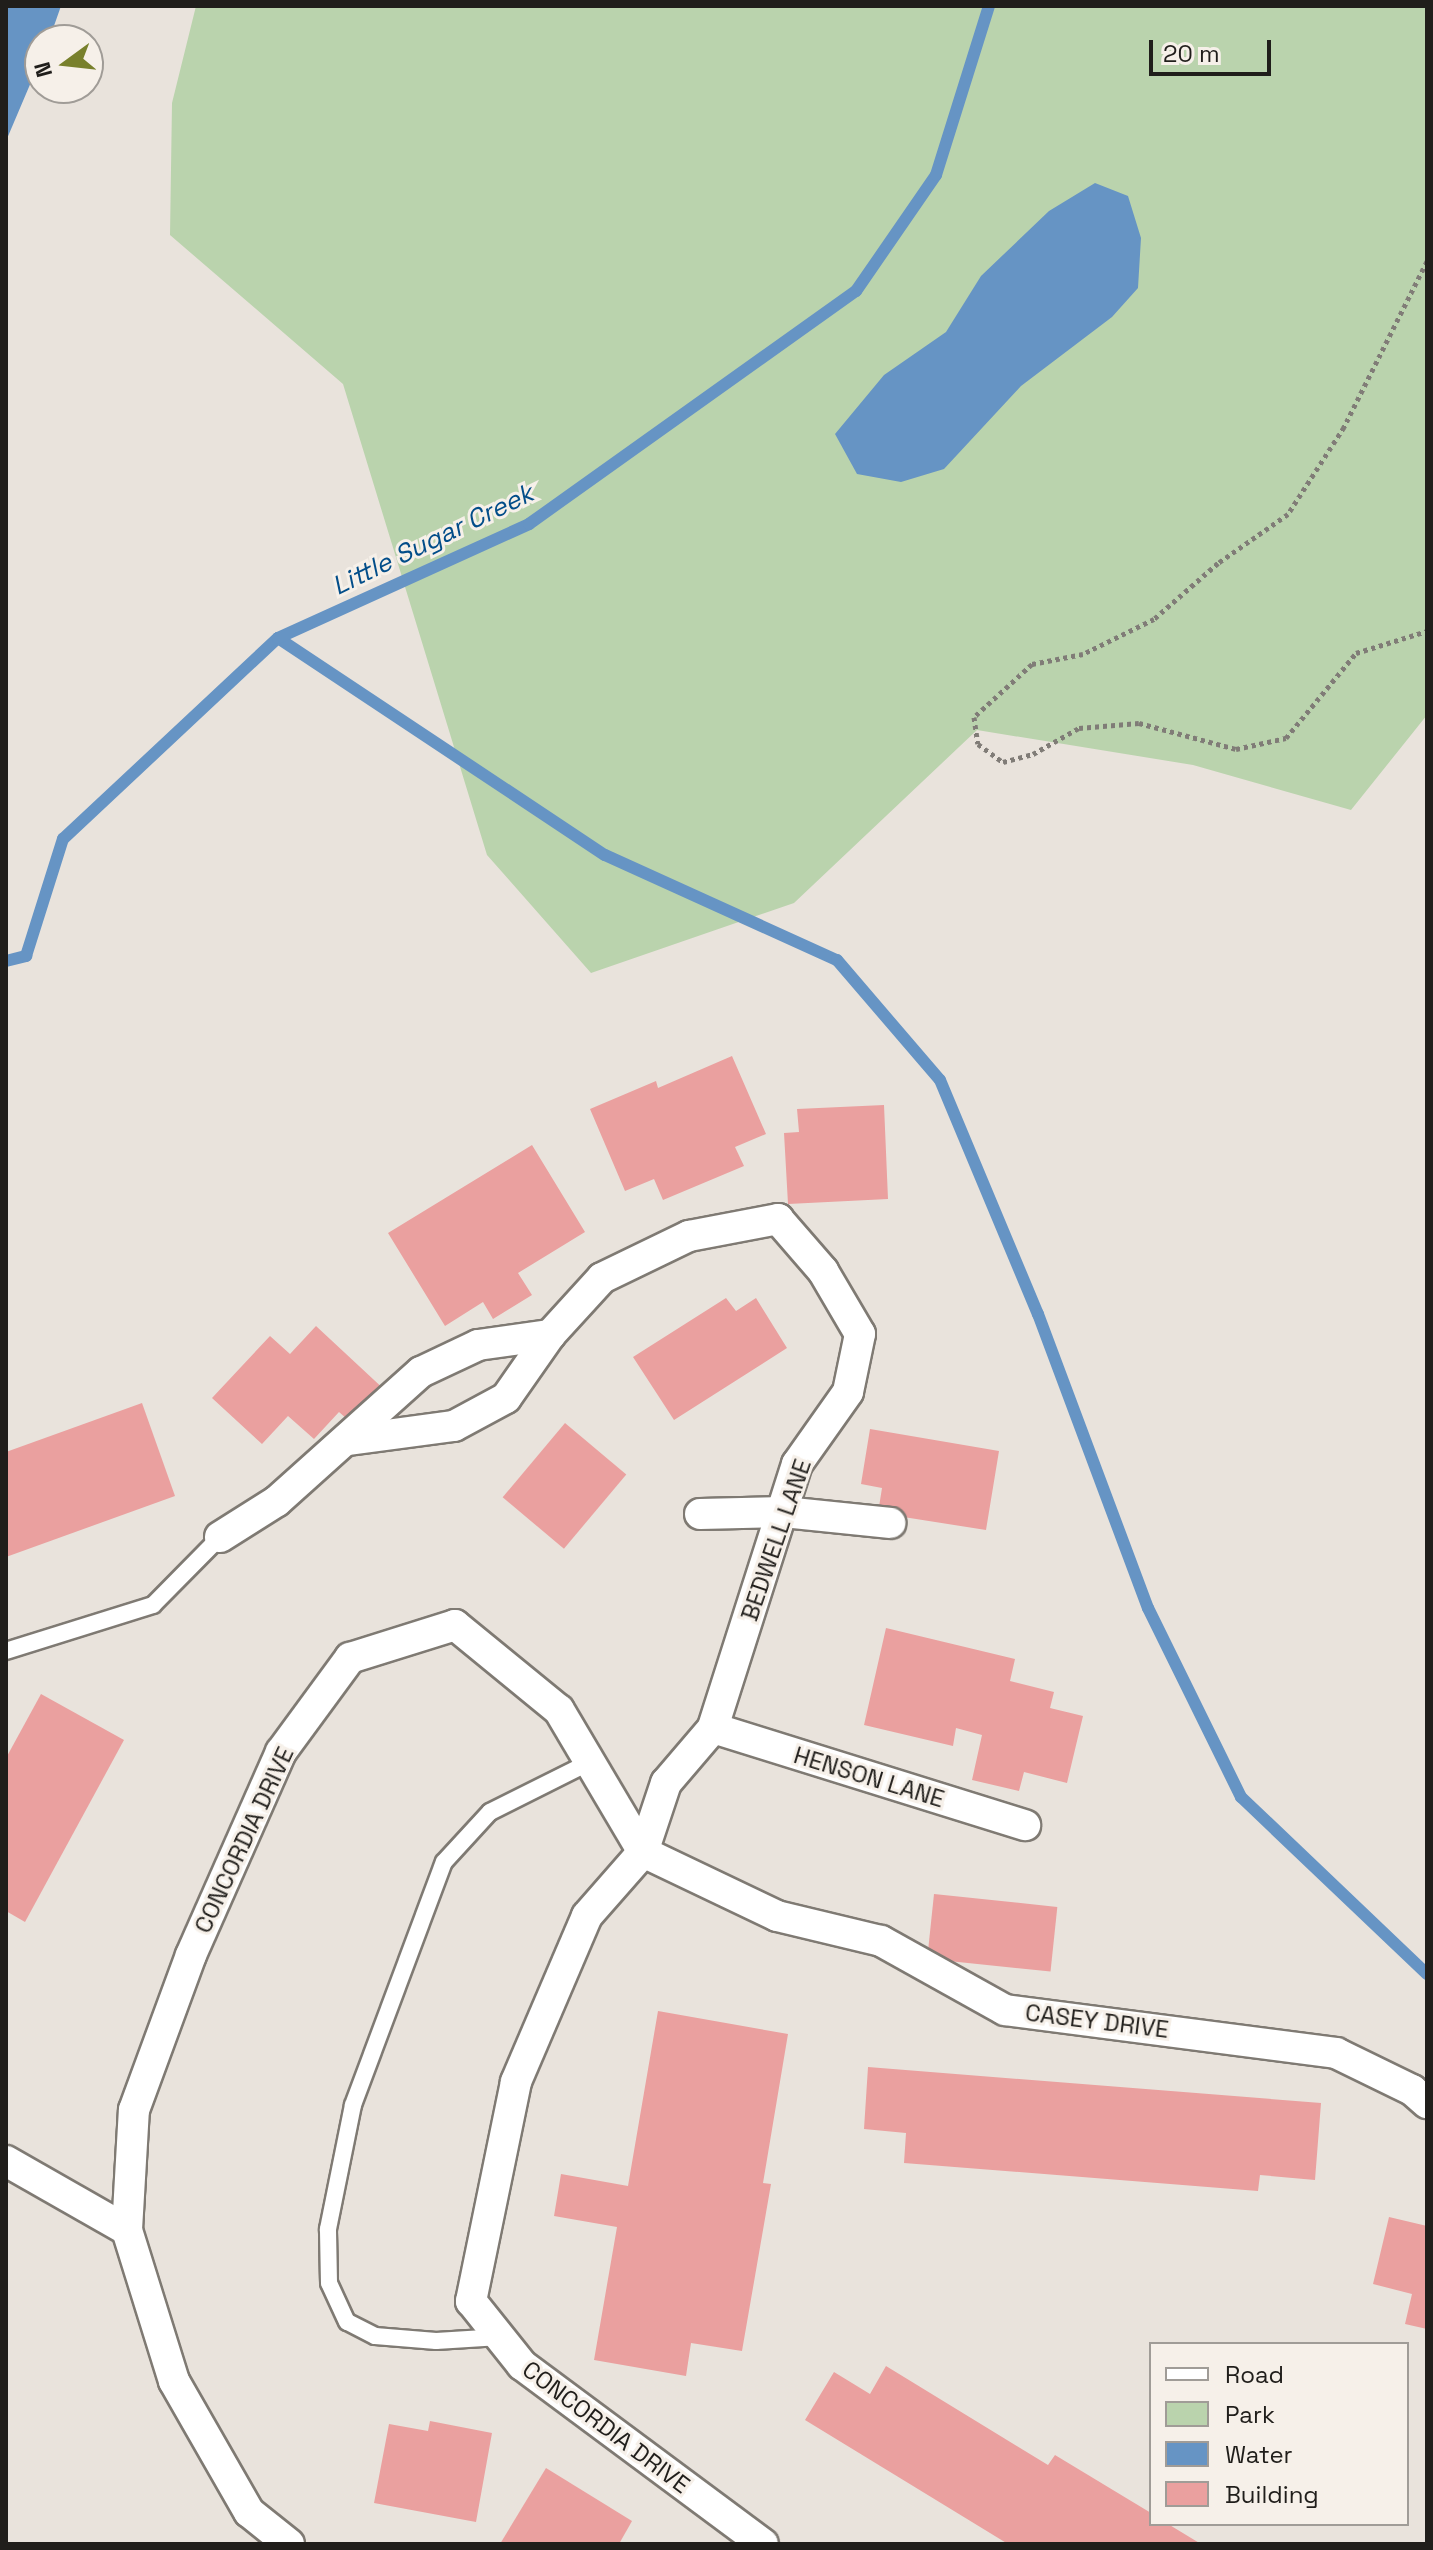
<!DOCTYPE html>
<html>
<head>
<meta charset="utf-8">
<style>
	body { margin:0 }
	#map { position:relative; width:1433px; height:2550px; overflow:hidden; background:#e9e3dc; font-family:"Space Grotesk",sans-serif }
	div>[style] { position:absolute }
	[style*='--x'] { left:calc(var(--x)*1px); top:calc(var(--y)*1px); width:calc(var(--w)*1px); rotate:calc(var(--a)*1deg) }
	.green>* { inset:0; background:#bad3ad }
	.water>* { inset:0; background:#6694c4 }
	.stream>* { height:12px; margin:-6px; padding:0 6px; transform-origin:6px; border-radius:6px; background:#6694c4 }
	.building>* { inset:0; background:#eaa09f; transform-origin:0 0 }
	.path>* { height:5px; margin-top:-2.5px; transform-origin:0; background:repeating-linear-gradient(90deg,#807c77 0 4px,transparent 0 8px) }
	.roads { filter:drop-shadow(2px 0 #7f7a73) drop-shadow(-2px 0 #7f7a73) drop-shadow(0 2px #7f7a73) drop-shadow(0 -2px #7f7a73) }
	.service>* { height:16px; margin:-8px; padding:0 8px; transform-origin:8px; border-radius:8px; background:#fff }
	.minor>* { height:30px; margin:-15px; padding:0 15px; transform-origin:15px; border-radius:15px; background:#fff }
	span { translate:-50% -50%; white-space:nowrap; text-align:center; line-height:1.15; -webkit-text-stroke:6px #f6f0e9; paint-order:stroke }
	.street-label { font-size:24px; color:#201e1b }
	.water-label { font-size:26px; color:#024d89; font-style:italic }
	.frame { position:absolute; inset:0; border:8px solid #201e1b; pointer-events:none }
	.legend { position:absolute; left:1149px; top:2342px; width:260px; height:184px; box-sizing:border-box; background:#f6f0e9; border:2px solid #a09c97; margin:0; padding:10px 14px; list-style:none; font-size:24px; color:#201e1b }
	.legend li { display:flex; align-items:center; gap:16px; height:40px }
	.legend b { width:40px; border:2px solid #a09c97 }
	.north { position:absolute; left:24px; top:24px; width:80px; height:80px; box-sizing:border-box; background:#f6f0e9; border:2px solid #a09c97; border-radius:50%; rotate:255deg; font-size:22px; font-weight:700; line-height:32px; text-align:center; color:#201e1b }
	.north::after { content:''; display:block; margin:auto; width:28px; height:36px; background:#78802c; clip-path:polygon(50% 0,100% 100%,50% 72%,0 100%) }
	.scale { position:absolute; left:1149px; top:40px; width:122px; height:36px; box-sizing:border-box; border:4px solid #201e1b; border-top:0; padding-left:10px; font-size:24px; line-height:28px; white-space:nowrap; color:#201e1b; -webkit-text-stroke:6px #f6f0e9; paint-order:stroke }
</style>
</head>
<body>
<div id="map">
	<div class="green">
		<div style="clip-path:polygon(196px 6px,1427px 6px,1427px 715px,1351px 810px,1193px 765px,977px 730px,794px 903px,591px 973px,487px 855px,343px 384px,170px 235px,172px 103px)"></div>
	</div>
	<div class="water">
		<div style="clip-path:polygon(6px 6px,61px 6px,49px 40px,40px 40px,40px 61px,6px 141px)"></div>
		<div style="clip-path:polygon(1095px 183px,1128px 196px,1141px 238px,1138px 288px,1112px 317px,1021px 386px,944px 469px,901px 482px,857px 474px,835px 434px,884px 375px,946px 332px,981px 276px,1049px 211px)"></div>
	</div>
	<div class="stream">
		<div style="--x:278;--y:638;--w:392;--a:33.6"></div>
		<div style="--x:605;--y:855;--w:255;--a:24.4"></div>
		<div style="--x:837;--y:960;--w:158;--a:49.4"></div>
		<div style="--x:940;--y:1080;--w:254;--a:67.3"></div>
		<div style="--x:1038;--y:1314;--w:314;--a:69.5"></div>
		<div style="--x:1148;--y:1608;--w:211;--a:63.8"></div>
		<div style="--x:1241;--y:1797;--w:257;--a:43.6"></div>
		<div style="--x:6;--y:961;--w:21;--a:-14"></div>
		<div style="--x:26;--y:956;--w:123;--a:-72.5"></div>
		<div style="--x:63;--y:839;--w:294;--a:-43.1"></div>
		<div style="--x:278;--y:638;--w:276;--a:-24.4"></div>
		<div style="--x:529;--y:524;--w:402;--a:-35.5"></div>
		<div style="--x:856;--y:291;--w:141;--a:-55.4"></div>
		<div style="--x:936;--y:175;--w:177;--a:-72.6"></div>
	</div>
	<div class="building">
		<div style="clip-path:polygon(732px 1056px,766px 1134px,735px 1147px,744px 1166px,663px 1200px,654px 1179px,625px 1191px,590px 1109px,656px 1081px,658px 1088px)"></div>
		<div style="clip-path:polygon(884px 1105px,888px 1199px,788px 1204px,784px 1133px,799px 1132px,797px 1109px)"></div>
		<div style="clip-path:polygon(532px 1145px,585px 1232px,518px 1273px,532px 1295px,493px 1319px,483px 1302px,445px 1326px,388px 1233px)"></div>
		<div style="clip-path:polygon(726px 1298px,736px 1311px,756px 1298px,787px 1348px,674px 1420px,633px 1357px)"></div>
		<div style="clip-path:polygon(316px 1326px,388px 1393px,356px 1427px,339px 1412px,314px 1439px,288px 1416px,262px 1444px,212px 1398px,270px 1336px,290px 1354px)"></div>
		<div style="clip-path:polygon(142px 1403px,175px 1496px,6px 1557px,6px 1452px)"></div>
		<div style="left:565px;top:1423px;width:80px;height:97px;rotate:40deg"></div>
		<div style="clip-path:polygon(870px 1429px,999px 1451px,986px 1530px,878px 1513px,882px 1488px,861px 1484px)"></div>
		<div style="clip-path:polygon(886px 1628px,1015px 1659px,1010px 1681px,1054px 1692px,1050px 1708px,1083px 1716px,1067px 1783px,1024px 1772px,1019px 1791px,972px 1780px,982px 1735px,956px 1728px,953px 1746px,864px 1725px)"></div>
		<div style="clip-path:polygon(41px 1694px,124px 1740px,25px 1922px,6px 1911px,6px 1758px)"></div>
		<div style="left:934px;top:1894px;width:124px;height:65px;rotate:6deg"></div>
		<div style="clip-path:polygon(658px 2011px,788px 2034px,763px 2183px,771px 2184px,742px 2351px,691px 2343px,686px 2376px,594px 2360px,617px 2227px,554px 2216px,561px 2174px,628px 2186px)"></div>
		<div style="clip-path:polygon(868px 2067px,1321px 2103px,1315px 2180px,1260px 2175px,1258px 2191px,904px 2163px,906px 2133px,864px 2129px)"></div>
		<div style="clip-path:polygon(1389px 2217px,1427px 2226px,1427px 2329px,1405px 2324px,1412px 2294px,1373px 2284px)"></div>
		<div style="clip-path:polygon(886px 2366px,1048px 2465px,1055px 2455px,1151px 2513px,1151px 2524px,1168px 2524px,1201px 2544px,1008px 2544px,805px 2420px,834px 2372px,870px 2394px)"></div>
		<div style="clip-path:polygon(430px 2421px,492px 2433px,476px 2522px,374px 2503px,389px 2424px,428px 2431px)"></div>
		<div style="clip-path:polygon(546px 2468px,632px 2521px,619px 2544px,500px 2544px)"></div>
	</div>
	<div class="path">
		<div style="--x:1427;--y:261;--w:186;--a:116.6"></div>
		<div style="--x:1344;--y:427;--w:103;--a:122.8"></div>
		<div style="--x:1288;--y:514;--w:85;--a:145"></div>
		<div style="--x:1218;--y:563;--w:85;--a:138.8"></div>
		<div style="--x:1154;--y:619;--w:79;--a:153.8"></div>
		<div style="--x:1083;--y:654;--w:52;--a:168.9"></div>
		<div style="--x:1032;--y:664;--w:79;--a:137.6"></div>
		<div style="--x:974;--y:717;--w:27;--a:82"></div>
		<div style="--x:978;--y:744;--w:31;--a:36"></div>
		<div style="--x:1003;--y:762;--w:31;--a:-15"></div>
		<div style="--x:1033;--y:754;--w:53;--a:-29.5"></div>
		<div style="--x:1079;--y:728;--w:60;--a:-4.8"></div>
		<div style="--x:1139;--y:723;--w:100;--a:15"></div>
		<div style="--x:1236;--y:749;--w:51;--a:-12.4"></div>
		<div style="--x:1286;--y:738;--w:110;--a:-50.5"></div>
		<div style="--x:1356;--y:653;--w:74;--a:-17.2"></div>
	</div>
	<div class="roads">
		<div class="service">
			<div style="--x:6;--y:1651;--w:154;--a:-17.4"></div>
			<div style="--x:153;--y:1605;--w:95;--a:-45.4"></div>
			<div style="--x:500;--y:2337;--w:64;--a:176.4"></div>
			<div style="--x:436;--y:2341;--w:61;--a:-175.3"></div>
			<div style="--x:375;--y:2336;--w:31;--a:-153"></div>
			<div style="--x:347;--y:2322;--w:43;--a:-114.8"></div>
			<div style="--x:329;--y:2283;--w:54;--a:-91.1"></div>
			<div style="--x:328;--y:2229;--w:126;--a:-78.6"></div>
			<div style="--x:353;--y:2105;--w:259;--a:-69.5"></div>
			<div style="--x:444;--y:1862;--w:68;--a:-47.4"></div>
			<div style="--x:490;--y:1812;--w:112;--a:-26.6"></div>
		</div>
		<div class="minor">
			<div style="--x:349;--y:1440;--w:106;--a:-7.6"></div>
			<div style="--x:454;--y:1426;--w:59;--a:-28.3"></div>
			<div style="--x:506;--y:1398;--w:77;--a:-55.1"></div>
			<div style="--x:550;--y:1335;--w:77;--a:-47.6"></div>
			<div style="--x:602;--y:1278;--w:97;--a:-25.8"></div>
			<div style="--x:689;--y:1236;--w:91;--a:-10.8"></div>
			<div style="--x:778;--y:1219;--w:69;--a:49.1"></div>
			<div style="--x:823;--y:1271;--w:73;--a:59.6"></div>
			<div style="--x:860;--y:1334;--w:59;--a:101.7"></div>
			<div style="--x:848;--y:1392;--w:88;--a:125.3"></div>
			<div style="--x:797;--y:1464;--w:277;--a:107.7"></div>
			<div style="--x:713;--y:1728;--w:72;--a:130.5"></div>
			<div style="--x:666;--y:1783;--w:73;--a:108.4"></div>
			<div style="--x:643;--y:1852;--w:85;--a:131.2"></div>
			<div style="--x:587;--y:1916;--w:181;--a:113.2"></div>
			<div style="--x:516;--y:2082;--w:224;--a:101.6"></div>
			<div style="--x:471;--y:2301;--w:82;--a:51.4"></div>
			<div style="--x:522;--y:2365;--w:300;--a:36.6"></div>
			<div style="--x:700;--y:1514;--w:84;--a:-1.4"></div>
			<div style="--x:784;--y:1512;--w:107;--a:5.9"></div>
			<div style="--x:220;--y:1537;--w:67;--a:-32.3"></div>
			<div style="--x:277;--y:1501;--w:193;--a:-41.9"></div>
			<div style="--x:421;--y:1372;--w:63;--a:-25.3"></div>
			<div style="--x:478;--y:1345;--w:73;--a:-7.9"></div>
			<div style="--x:713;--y:1728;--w:327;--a:17.3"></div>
			<div style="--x:643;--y:1852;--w:148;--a:25.5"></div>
			<div style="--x:777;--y:1916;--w:107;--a:13.5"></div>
			<div style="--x:881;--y:1941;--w:142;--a:29.1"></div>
			<div style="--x:1005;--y:2010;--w:334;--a:7.4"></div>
			<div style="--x:1336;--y:2053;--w:85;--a:26"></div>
			<div style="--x:1412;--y:2090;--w:20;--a:41"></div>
			<div style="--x:6;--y:2161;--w:139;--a:29.7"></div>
			<div style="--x:289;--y:2544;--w:51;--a:-141.3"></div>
			<div style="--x:249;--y:2512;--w:151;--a:-119.8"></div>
			<div style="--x:174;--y:2381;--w:158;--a:-107.3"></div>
			<div style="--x:127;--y:2230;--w:120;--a:-86.7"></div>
			<div style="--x:134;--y:2110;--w:165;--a:-69.8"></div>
			<div style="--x:191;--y:1955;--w:222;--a:-66.1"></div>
			<div style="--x:281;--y:1752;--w:117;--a:-53.7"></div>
			<div style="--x:350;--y:1658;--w:110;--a:-17.4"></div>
			<div style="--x:455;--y:1625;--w:134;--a:39.3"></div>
			<div style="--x:559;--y:1710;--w:165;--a:59.4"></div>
		</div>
	</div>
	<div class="street-label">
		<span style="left:776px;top:1540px;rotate:-71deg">BEDWELL LANE</span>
		<span style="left:869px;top:1777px;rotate:17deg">HENSON LANE</span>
		<span style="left:244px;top:1840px;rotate:-65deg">CONCORDIA DRIVE</span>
		<span style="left:1097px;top:2021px;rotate:7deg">CASEY DRIVE</span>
		<span style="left:606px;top:2427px;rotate:37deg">CONCORDIA DRIVE</span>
	</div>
	<div class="water-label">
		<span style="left:433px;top:540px;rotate:-26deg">Little Sugar Creek</span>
	</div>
	<div class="frame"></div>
	<ul class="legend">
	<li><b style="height:10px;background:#fff"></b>Road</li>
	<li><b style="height:22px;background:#bad3ad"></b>Park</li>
	<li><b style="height:22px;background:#6694c4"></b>Water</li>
	<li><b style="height:22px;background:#eaa09f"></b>Building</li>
	</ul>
	<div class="north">N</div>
	<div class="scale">20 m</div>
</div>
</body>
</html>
